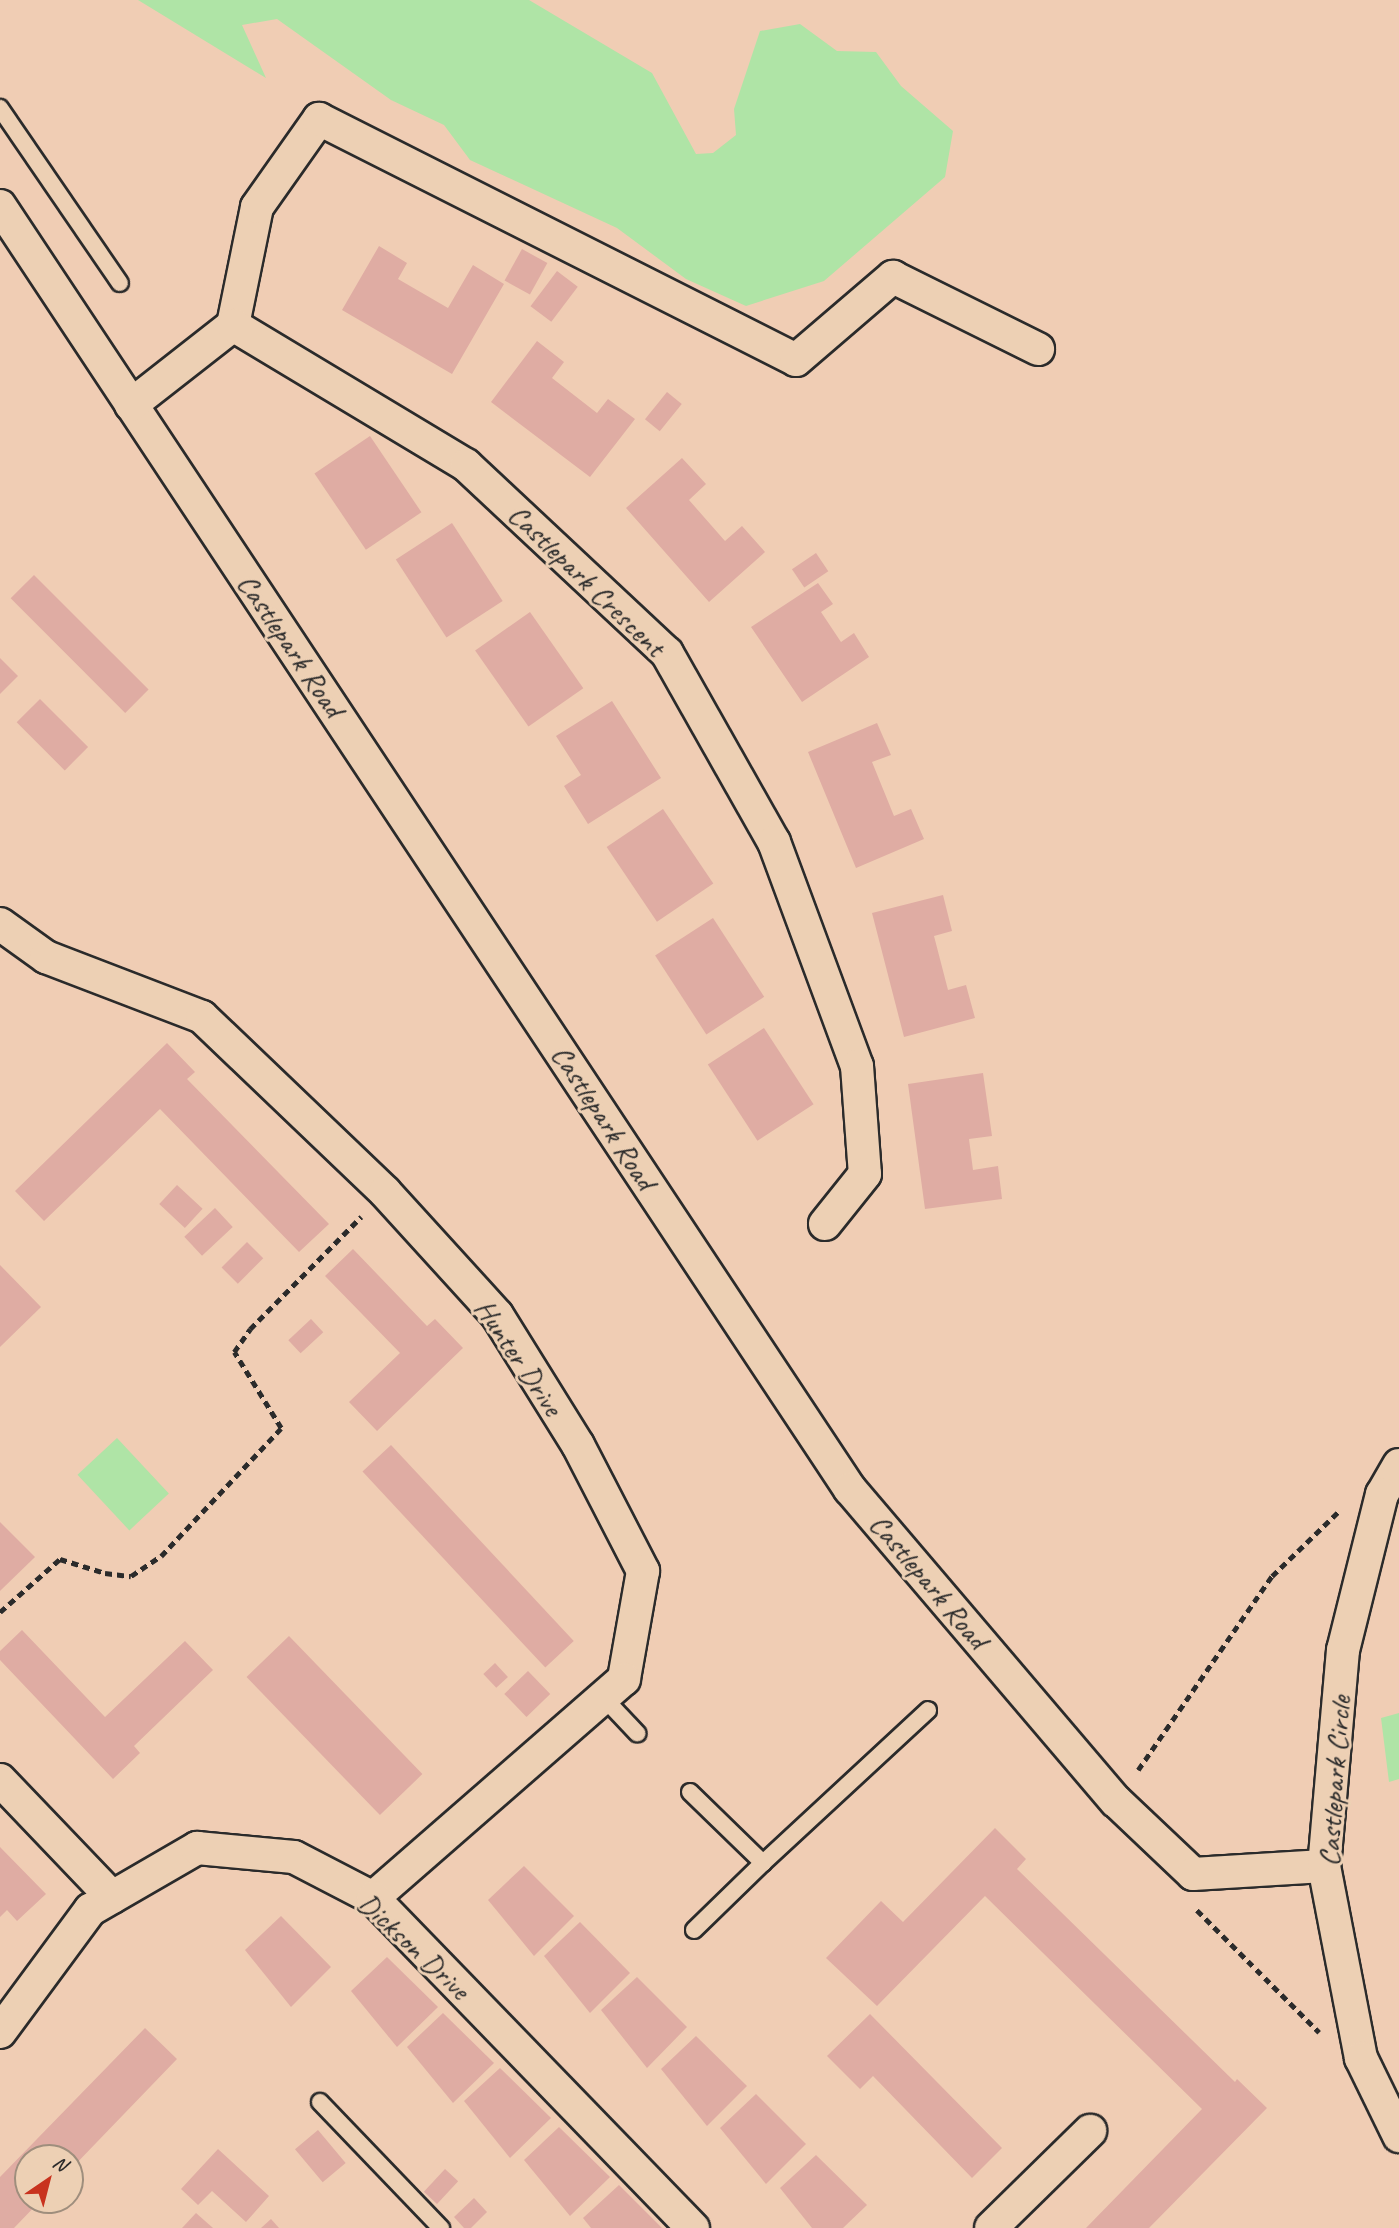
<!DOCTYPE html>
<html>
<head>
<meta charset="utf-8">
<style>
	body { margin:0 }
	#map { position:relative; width:1399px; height:2228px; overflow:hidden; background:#f0cdb4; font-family:Caveat,sans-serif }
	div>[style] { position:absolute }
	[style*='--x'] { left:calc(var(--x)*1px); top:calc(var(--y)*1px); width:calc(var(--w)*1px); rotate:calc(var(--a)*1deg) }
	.green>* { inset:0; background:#afe4a6; transform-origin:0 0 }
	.building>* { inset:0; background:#dfaca3; transform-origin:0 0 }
	.path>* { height:4.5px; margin-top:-2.25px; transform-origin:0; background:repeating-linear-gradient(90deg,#2b2b2b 0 7px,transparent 0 12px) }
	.roads { filter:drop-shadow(2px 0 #2b2b2b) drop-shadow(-2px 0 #2b2b2b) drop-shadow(0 2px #2b2b2b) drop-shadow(0 -2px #2b2b2b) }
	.lane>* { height:16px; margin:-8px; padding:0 8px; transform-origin:8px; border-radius:8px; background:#edd0b4 }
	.street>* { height:32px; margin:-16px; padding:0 16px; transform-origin:16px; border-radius:16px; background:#edd0b4 }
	span { translate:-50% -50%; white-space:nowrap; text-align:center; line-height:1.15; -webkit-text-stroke:6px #edd0b4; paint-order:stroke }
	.street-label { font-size:30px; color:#2b2b2b }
	.north { position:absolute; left:14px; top:2144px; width:70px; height:70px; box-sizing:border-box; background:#edd0b4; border:2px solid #9f8e7d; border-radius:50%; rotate:35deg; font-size:19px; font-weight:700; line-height:28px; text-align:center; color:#2b2b2b }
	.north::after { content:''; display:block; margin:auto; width:24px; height:32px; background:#c8321e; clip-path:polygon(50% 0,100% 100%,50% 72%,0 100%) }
</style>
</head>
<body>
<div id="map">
	<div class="green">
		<div style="clip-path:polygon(138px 0,529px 0,652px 73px,696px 154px,713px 153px,736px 135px,734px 109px,760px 31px,800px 24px,837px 51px,876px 52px,901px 86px,953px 131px,945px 177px,824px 281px,746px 306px,686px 279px,617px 228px,470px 160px,444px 125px,391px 100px,277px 19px,242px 25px,266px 78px)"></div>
		<div style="left:117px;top:1438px;width:76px;height:54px;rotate:47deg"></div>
		<div style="clip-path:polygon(1399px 1713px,1399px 1779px,1389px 1782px,1381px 1718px)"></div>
	</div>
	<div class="building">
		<div style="clip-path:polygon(379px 246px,407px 263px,398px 279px,448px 308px,473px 265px,504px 284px,452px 374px,342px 310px)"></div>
		<div style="left:522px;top:249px;width:29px;height:36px;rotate:29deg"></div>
		<div style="left:557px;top:271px;width:26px;height:44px;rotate:37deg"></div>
		<div style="clip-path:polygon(537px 341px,564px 362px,552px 378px,597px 413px,608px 399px,635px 419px,590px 477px,491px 402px)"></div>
		<div style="left:667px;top:392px;width:19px;height:35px;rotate:39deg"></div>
		<div style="left:370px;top:436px;width:92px;height:67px;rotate:56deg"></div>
		<div style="clip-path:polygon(682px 458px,706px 484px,689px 500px,725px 541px,742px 526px,765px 552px,709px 602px,626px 508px)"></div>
		<div style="left:452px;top:523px;width:93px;height:67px;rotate:57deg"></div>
		<div style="left:816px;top:553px;width:22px;height:29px;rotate:56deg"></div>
		<div style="left:34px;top:575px;width:162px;height:33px;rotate:45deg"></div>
		<div style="clip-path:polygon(818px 583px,833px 604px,821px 612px,841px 642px,854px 633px,869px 657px,802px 702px,751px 627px)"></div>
		<div style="left:530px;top:612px;width:93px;height:67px;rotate:55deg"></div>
		<div style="clip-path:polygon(0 658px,18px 676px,0 694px)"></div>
		<div style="left:40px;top:699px;width:68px;height:33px;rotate:45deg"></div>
		<div style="clip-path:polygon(612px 701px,661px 778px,588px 824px,564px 786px,581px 775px,556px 736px)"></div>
		<div style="clip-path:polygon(877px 723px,891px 755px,872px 762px,894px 816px,911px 809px,924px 839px,856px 868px,808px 752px)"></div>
		<div style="left:663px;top:809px;width:90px;height:68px;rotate:56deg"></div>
		<div style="clip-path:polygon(943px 895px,952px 931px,934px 936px,948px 990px,966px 985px,975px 1018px,904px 1037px,872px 913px)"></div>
		<div style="left:713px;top:918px;width:94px;height:69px;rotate:57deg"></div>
		<div style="left:764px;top:1028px;width:91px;height:67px;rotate:57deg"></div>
		<div style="clip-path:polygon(167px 1043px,195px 1072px,187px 1079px,329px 1224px,299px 1252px,160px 1109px,44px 1221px,15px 1191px)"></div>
		<div style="clip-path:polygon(983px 1073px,992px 1136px,969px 1139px,973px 1170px,998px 1166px,1002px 1199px,925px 1209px,908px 1084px)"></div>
		<div style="left:177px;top:1185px;width:35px;height:26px;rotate:43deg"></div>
		<div style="left:215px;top:1208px;width:26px;height:42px;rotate:47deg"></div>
		<div style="left:247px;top:1242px;width:23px;height:36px;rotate:45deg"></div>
		<div style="clip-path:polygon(353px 1249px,427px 1326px,435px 1319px,463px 1348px,377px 1431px,349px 1402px,400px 1353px,325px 1276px)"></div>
		<div style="clip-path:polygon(0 1265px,41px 1307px,0 1347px)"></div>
		<div style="left:311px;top:1319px;width:18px;height:31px;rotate:47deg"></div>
		<div style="left:391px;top:1445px;width:268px;height:39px;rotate:47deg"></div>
		<div style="clip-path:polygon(0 1522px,35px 1557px,0 1591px)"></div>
		<div style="clip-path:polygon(22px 1630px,105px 1717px,185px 1641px,213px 1670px,134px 1746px,140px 1753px,113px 1779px,0 1660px,0 1651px)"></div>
		<div style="left:289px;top:1636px;width:192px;height:59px;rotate:46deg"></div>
		<div style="left:495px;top:1663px;width:19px;height:16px;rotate:47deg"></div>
		<div style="left:528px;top:1671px;width:32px;height:33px;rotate:46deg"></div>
		<div style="clip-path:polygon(995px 1828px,1026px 1859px,1017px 1869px,1235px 2082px,1237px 2079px,1267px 2108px,1149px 2228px,1086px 2228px,1202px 2109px,985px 1896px,877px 2006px,826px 1958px,881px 1901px,903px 1922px)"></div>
		<div style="clip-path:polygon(0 1847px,46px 1894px,17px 1921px,7px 1910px,0 1917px)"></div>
		<div style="clip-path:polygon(524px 1866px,574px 1916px,534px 1956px,488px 1900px)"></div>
		<div style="clip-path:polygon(281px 1916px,331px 1967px,291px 2007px,245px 1950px)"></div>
		<div style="clip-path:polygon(580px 1922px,630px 1973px,590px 2013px,544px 1956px)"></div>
		<div style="clip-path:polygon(387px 1957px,438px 2007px,397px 2047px,351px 1991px)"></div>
		<div style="clip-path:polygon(637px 1977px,687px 2027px,647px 2068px,601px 2010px)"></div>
		<div style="clip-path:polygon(443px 2013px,494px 2063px,453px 2103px,407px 2047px)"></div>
		<div style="clip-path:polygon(870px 2014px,1002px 2148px,972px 2178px,873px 2076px,860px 2089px,827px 2056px)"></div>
		<div style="clip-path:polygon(145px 2028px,177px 2059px,70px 2170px,70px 2158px,28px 2158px,28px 2200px,41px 2200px,14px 2228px,0 2228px,0 2177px)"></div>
		<div style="clip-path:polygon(696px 2036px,747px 2086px,707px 2126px,661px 2069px)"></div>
		<div style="clip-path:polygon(500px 2068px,551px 2118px,510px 2158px,464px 2101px)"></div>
		<div style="clip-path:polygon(756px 2094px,806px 2144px,766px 2184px,720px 2128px)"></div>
		<div style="clip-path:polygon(559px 2127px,610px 2177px,570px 2216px,524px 2160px)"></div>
		<div style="left:318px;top:2130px;width:43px;height:30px;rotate:50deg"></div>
		<div style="clip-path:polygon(218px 2149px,269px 2196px,246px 2222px,212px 2191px,198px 2205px,181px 2189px)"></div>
		<div style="clip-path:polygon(816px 2155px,867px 2205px,843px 2228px,812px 2228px,780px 2188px)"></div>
		<div style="left:445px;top:2169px;width:18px;height:31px;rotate:43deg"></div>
		<div style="clip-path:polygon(619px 2185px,662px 2228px,591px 2228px,583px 2218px)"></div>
		<div style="clip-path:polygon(474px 2198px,487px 2212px,471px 2228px,464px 2228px,454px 2217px)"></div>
		<div style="clip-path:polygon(196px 2213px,213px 2228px,182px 2228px)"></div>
		<div style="clip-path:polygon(271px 2219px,279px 2228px,261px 2228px)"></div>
	</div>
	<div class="path">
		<div style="--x:0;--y:1612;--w:80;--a:-41.5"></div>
		<div style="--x:60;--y:1559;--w:47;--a:17.3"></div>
		<div style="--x:105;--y:1573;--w:26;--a:7"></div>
		<div style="--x:131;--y:1576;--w:36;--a:-34"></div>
		<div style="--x:161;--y:1556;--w:175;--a:-46.8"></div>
		<div style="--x:281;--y:1428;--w:89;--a:-121.7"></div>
		<div style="--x:234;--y:1352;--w:28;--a:-55"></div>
		<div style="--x:250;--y:1329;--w:158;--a:-45.3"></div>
		<div style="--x:1138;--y:1770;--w:236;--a:-55.4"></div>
		<div style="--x:1272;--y:1576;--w:95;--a:-44.1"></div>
		<div style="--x:1197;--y:1910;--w:173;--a:45"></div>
	</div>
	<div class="roads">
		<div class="lane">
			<div style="--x:0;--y:108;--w:212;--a:55.6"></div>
			<div style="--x:603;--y:1697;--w:50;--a:46.6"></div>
			<div style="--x:690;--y:1792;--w:102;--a:44.2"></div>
			<div style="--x:763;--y:1863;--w:225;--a:-42.8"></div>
			<div style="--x:694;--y:1930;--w:96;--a:-44.2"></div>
			<div style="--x:320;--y:2102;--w:175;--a:46.2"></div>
		</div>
		<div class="street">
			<div style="--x:0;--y:206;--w:1539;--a:56.48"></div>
			<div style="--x:850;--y:1489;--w:410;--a:49.6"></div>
			<div style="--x:1116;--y:1801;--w:106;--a:43.5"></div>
			<div style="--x:1193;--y:1874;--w:131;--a:-3.5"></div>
			<div style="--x:233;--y:325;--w:120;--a:-78.5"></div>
			<div style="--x:257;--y:207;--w:108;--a:-54.8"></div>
			<div style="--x:319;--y:119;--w:534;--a:26.8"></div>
			<div style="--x:796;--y:360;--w:128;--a:-40.6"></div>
			<div style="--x:893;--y:277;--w:162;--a:26.4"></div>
			<div style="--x:131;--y:405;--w:130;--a:-38.1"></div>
			<div style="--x:233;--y:325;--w:272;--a:31"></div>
			<div style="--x:466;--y:465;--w:275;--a:43.1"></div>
			<div style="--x:667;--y:653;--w:217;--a:60.5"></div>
			<div style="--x:774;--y:842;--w:239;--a:69.7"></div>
			<div style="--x:857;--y:1066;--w:108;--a:85.8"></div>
			<div style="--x:865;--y:1174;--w:64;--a:128.7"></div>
			<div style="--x:0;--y:924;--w:57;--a:35.7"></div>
			<div style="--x:46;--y:957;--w:167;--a:21"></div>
			<div style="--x:202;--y:1017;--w:253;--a:43.7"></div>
			<div style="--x:385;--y:1192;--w:166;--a:47.7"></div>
			<div style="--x:497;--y:1315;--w:153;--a:58.1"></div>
			<div style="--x:578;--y:1445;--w:142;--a:62.7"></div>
			<div style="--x:643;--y:1571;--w:110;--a:100"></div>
			<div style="--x:624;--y:1679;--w:333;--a:138.9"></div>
			<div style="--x:1399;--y:1465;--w:34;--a:120"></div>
			<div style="--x:1382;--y:1494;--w:161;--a:104"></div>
			<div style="--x:1343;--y:1650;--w:217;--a:95"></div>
			<div style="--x:1324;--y:1866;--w:196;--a:79.1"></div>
			<div style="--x:1361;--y:2058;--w:87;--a:64"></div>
			<div style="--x:0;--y:1780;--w:162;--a:46.3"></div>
			<div style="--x:0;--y:2032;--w:152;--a:-53.6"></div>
			<div style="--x:90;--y:1910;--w:124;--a:-30.1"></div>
			<div style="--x:197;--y:1848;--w:97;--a:5.3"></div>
			<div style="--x:294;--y:1857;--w:89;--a:27.4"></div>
			<div style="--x:373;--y:1898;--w:460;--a:45.9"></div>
			<div style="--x:991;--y:2228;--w:139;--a:-44.4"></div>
		</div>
	</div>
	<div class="street-label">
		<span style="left:587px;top:580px;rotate:44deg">Castlepark Crescent</span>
		<span style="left:291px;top:645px;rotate:56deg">Castlepark Road</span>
		<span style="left:604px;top:1117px;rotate:57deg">Castlepark Road</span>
		<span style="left:519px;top:1357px;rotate:56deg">Hunter Drive</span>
		<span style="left:929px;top:1581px;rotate:50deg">Castlepark Road</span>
		<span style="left:1334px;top:1781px;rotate:-86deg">Castlepark Circle</span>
		<span style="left:414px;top:1946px;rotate:43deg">Dickson Drive</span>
	</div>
	<div class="north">N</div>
</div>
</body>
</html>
